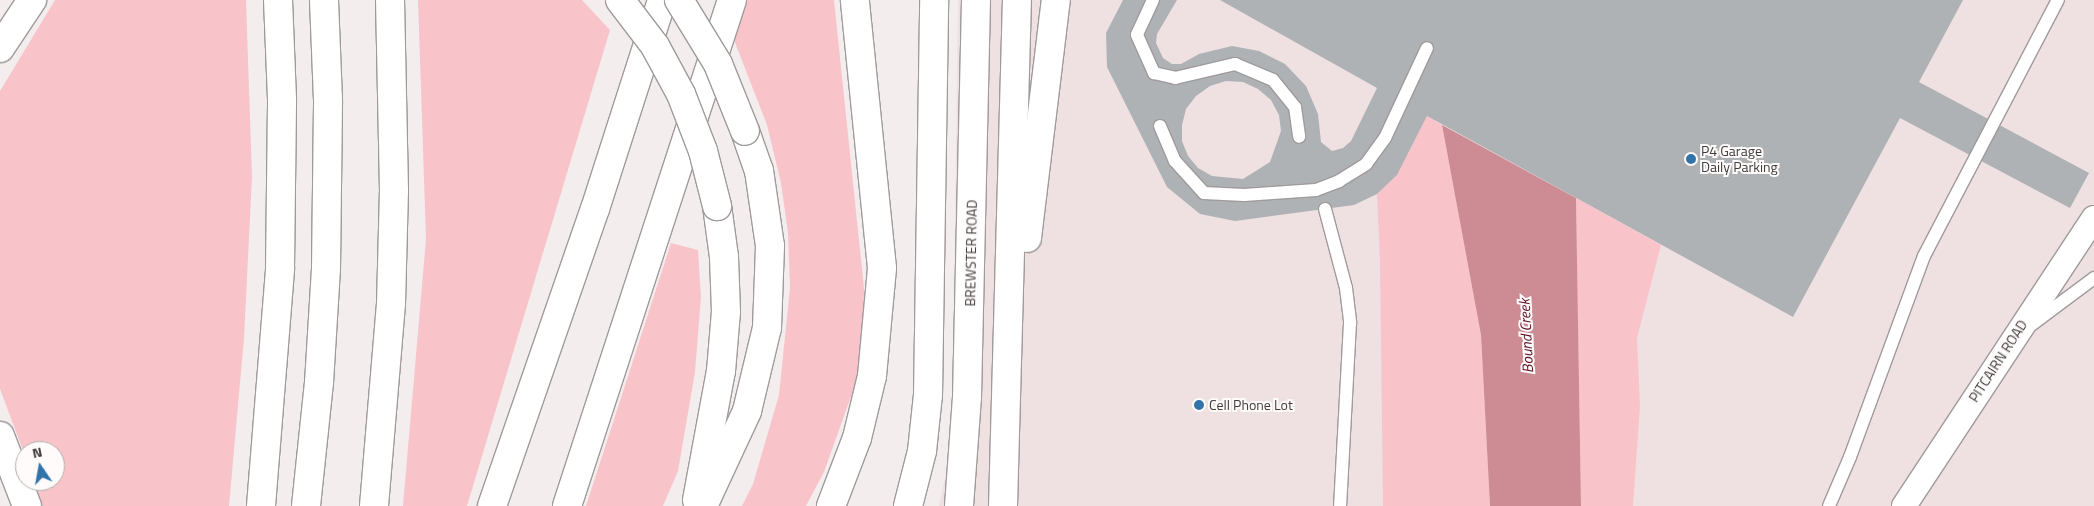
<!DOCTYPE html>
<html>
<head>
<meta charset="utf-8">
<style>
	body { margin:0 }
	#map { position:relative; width:2094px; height:506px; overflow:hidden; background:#f3edee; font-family:"Titillium Web",sans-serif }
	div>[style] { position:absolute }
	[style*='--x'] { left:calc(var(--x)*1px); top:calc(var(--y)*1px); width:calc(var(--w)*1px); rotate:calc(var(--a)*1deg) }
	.built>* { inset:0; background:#efe0e2 }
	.green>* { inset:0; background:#f8c4c9 }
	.water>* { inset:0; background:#cd8c94 }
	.building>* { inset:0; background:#aeb2b5 }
	.roads { filter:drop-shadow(1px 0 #a09a9b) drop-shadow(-1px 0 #a09a9b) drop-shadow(0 1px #a09a9b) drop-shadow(0 -1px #a09a9b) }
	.service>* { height:12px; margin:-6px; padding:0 6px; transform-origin:6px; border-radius:6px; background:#fff }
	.minor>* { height:24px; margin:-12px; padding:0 12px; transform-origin:12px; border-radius:12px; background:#fff }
	.tertiary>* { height:28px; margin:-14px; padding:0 14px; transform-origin:14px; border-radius:14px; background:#fff }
	.motorway>* { height:28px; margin:-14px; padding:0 14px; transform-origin:14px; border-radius:14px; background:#fff }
	.bridges { filter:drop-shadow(1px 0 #a09a9b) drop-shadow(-1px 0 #a09a9b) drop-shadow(0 1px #a09a9b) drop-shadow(0 -1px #a09a9b) }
	.motorway-bridge>* { height:28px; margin:-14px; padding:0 14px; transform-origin:14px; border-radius:14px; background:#fff }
	.dots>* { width:14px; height:14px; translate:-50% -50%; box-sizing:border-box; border:2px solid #fffbfb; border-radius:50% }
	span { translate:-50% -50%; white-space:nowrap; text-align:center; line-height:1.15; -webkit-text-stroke:4px #fffbfb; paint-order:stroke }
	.poi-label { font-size:14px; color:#3f3c3c }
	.left { translate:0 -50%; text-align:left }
	.street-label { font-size:14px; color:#3f3c3c }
	.water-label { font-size:15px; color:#5f1125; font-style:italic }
	.north { position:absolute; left:15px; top:441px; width:50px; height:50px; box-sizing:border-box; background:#fffbfb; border:1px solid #b2afaf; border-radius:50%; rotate:348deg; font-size:14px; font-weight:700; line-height:20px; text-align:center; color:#3f3c3c }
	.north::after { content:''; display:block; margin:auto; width:18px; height:22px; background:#3274aa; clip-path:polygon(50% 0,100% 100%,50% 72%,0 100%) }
</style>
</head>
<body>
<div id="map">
	<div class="built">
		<div style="clip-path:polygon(958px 0,2094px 0,2094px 506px,939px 506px,952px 445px)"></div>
	</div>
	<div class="green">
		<div style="clip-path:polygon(55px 0,246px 0,252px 177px,244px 338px,229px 506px,43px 506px,34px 481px,55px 481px,55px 451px,25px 451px,25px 456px,0 389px,0 91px)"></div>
		<div style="clip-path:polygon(418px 0,582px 0,610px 30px,467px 506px,403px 506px,426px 239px)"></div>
		<div style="clip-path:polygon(747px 0,834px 0,865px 298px,859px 374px,824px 472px,806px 506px,742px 506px,753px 484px,779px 395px,790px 288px,788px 233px,781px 183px,767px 125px,734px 40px)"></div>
		<div style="clip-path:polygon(1427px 116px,1442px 125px,1481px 335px,1490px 506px,1383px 506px,1380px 259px,1377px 194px,1397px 175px)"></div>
		<div style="clip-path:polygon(1576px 198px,1661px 245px,1637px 338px,1640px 406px,1633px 506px,1581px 506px)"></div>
		<div style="clip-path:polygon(671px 243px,698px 250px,701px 297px,695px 372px,678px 471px,663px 506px,586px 506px)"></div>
	</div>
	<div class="water">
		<div style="clip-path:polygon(1442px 125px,1576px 198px,1581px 506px,1490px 506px,1481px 335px)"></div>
	</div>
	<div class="building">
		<div style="clip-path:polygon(evenodd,1123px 0,1177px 0,1157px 34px,1156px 43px,1163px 58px,1172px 64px,1181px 64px,1199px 54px,1232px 46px,1259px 51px,1285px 64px,1306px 86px,1318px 114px,1321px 142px,1332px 151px,1343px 148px,1351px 141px,1377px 88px,1220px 0,1963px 0,1919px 82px,2089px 173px,2070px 208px,1900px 118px,1793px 317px,1427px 116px,1397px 175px,1377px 194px,1354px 205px,1235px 221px,1200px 214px,1167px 187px,1107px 67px,1106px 33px,1123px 0,1226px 81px,1243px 82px,1258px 89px,1271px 100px,1279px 115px,1281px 131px,1270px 162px,1243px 179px,1212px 176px,1198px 168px,1188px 156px,1182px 141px,1182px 125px,1186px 109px,1196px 96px,1210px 86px,1226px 81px)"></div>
	</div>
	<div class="roads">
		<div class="service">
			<div style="--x:1153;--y:0;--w:38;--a:115"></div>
			<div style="--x:1137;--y:35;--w:42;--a:65.9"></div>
			<div style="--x:1154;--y:73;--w:22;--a:13"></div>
			<div style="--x:1175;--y:78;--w:62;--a:-13.1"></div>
			<div style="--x:1235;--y:64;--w:41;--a:22.8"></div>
			<div style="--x:1273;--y:80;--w:35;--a:51"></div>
			<div style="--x:1295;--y:107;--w:30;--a:82"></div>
			<div style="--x:1160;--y:126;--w:38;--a:67"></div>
			<div style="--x:1175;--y:161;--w:43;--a:47.8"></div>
			<div style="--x:1204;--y:193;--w:40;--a:2.9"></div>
			<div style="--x:1244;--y:195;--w:72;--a:-4"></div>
			<div style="--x:1316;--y:190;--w:25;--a:-21"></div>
			<div style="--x:1339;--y:181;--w:32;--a:-32"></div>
			<div style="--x:1366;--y:164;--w:32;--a:-54"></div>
			<div style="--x:1385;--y:138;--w:99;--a:-65"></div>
			<div style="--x:1325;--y:209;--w:82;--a:75.1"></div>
			<div style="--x:1346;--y:288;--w:35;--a:83"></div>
			<div style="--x:1350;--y:323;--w:183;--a:93.1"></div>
			<div style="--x:2031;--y:325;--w:79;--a:-36.7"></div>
			<div style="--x:1829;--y:506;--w:53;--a:-66.8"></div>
			<div style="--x:1850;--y:457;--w:214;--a:-69.8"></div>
			<div style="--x:1924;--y:256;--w:289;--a:-62.4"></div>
		</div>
		<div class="minor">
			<div style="--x:1904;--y:506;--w:345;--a:-56.6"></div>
		</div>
		<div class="tertiary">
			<div style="--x:1027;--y:238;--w:240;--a:-83.1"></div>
			<div style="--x:959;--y:506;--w:109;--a:-85.8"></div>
			<div style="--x:967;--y:397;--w:397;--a:-88.7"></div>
			<div style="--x:1003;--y:506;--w:506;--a:-88.42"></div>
		</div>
		<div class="motorway">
			<div style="--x:0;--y:48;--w:58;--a:-56.3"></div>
			<div style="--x:0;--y:436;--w:75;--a:68.9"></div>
			<div style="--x:697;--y:500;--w:131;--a:-79.5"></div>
			<div style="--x:721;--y:371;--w:59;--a:-85.2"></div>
			<div style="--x:726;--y:312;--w:55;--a:-92.1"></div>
			<div style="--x:724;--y:257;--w:51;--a:-97.8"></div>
			<div style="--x:261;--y:506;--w:239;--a:-85.4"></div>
			<div style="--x:280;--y:268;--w:169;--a:-89.3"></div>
			<div style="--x:282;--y:99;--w:99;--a:-92.3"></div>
			<div style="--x:306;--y:506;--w:124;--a:-84"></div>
			<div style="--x:319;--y:383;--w:114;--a:-86.5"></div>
			<div style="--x:326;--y:269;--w:169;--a:-89.3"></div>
			<div style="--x:328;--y:100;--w:100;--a:-92.3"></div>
			<div style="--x:374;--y:506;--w:203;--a:-85.2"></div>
			<div style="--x:391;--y:304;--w:114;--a:-88.5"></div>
			<div style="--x:394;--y:190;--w:190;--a:-91.2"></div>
			<div style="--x:492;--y:506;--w:314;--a:-70.9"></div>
			<div style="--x:595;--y:209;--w:219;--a:-72.2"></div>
			<div style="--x:567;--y:506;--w:532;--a:-71.94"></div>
			<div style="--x:703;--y:506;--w:105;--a:-65.1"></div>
			<div style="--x:747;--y:411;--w:85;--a:-76.5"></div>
			<div style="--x:767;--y:328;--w:82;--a:-87.9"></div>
			<div style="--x:770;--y:246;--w:76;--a:-98.3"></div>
			<div style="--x:759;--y:171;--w:42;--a:-109.3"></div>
			<div style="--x:831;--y:506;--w:73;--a:-69.1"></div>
			<div style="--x:857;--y:438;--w:64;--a:-76.4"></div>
			<div style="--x:872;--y:376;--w:108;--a:-84.7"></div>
			<div style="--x:882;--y:268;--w:269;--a:-95.8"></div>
			<div style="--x:908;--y:506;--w:57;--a:-75.7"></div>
			<div style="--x:922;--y:451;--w:56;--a:-83.9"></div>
			<div style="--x:928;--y:395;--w:395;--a:-89.1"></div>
		</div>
	</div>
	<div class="bridges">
		<div class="motorway-bridge">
			<div style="--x:620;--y:0;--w:58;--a:52.7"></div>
			<div style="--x:655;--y:46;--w:55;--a:61.6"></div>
			<div style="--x:681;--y:94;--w:61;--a:68.9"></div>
			<div style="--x:703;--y:151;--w:57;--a:75.7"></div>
			<div style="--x:679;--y:0;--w:75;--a:58.6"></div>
			<div style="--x:718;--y:64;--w:72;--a:68.1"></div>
		</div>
	</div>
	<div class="dots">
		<div style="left:1691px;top:159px;background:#3274aa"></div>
		<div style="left:1199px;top:405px;background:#3274aa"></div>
	</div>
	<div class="poi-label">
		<span class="left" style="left:1701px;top:159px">P4 Garage<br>Daily Parking</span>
		<span class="left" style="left:1209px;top:405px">Cell Phone Lot</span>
	</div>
	<div class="street-label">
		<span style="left:971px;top:253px;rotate:-89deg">BREWSTER ROAD</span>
		<span style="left:1998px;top:361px;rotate:-57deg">PITCAIRN ROAD</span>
	</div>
	<div class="water-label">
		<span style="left:1526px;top:336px;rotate:-93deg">Bound Creek</span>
	</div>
	<div class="north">N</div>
</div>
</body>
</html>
